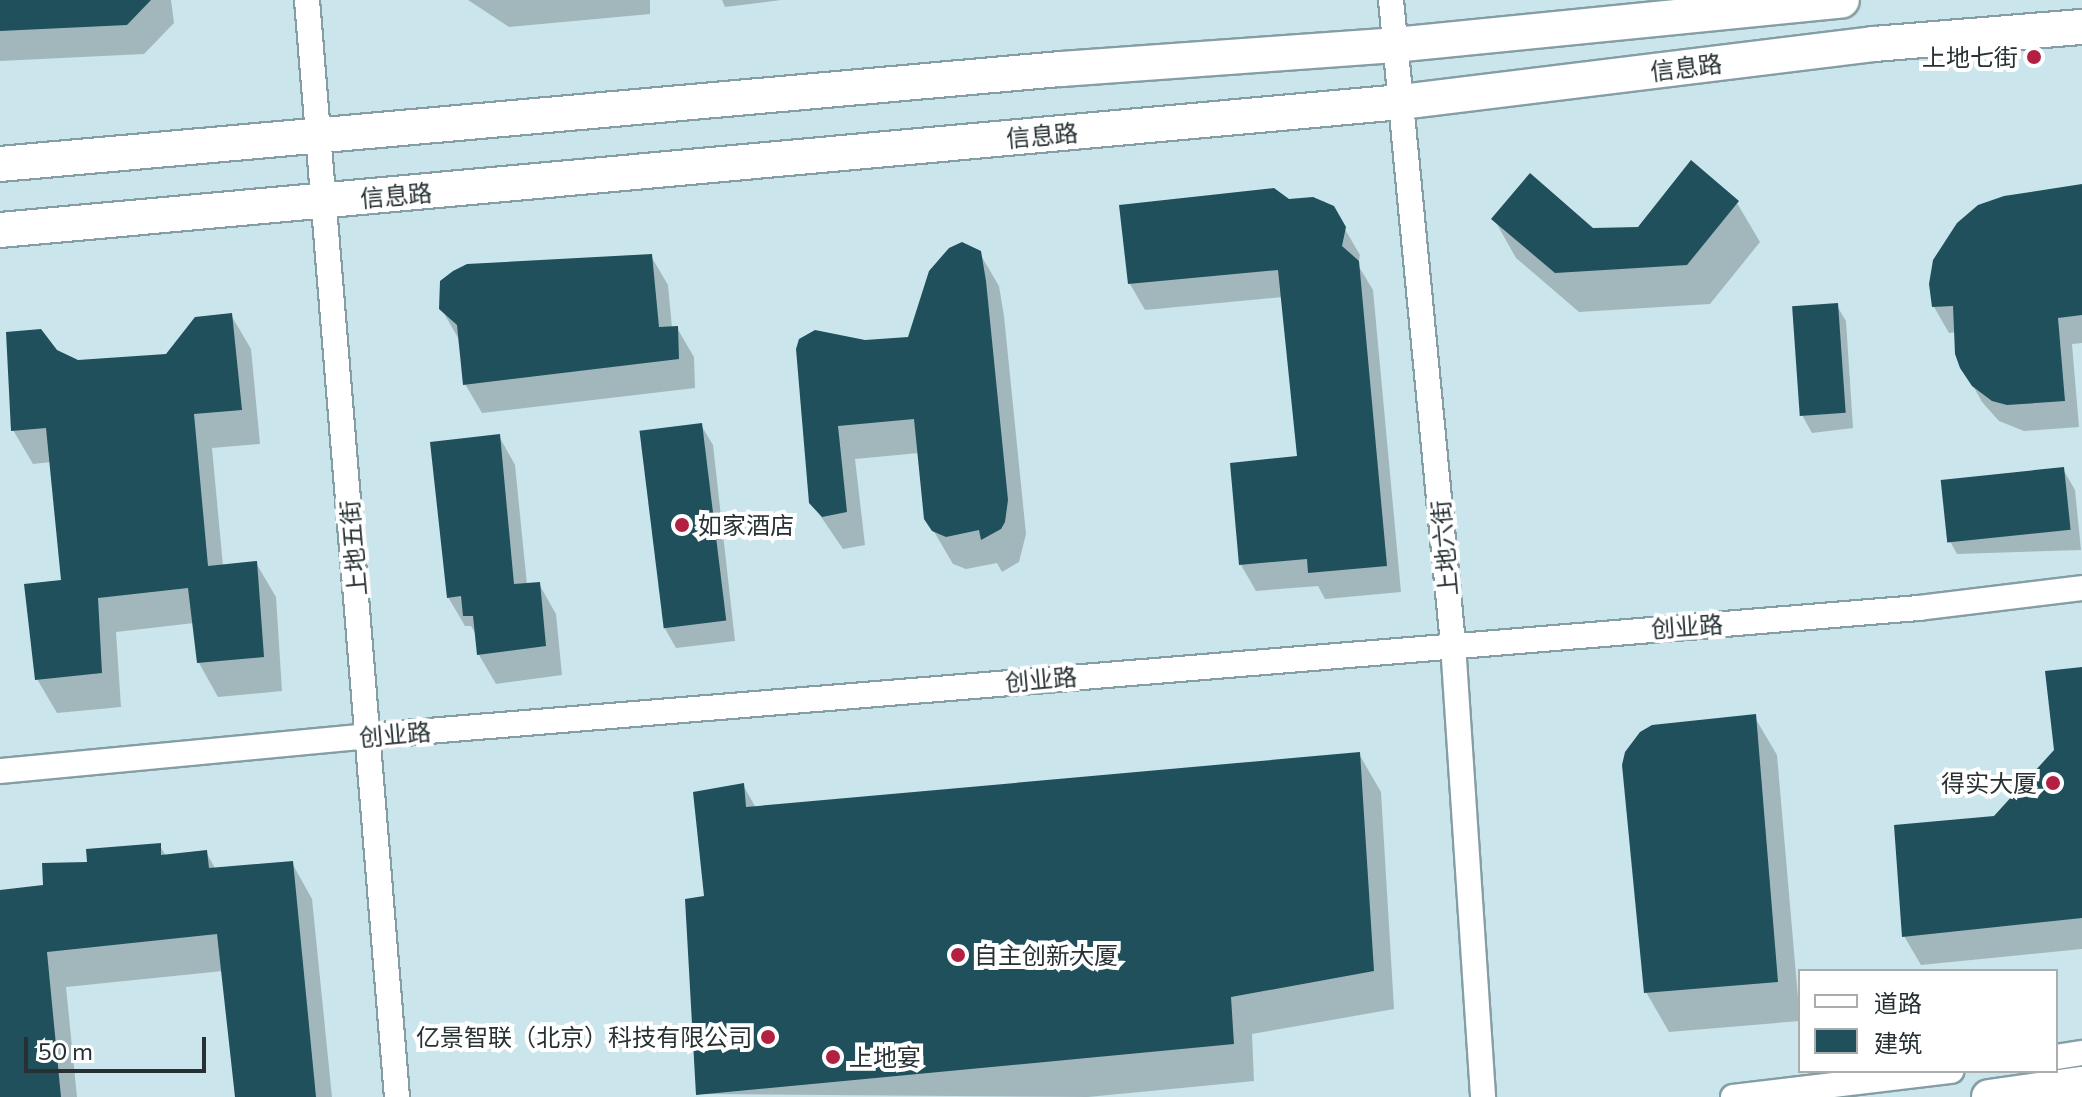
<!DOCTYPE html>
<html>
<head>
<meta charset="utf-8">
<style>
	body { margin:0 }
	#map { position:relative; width:2082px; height:1097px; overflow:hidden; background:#cbe5ec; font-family:Commissioner,"Noto Sans SC",sans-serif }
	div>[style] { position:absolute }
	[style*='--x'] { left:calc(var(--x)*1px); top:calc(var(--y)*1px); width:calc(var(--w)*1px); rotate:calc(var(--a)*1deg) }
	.shadow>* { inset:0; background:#0003 }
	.building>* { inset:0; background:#1f505c; transform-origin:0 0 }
	.roads { filter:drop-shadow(2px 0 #859ea5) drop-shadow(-2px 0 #859ea5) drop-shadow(0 2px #859ea5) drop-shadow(0 -2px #859ea5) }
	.minor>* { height:24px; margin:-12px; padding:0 12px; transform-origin:12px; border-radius:12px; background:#fff }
	.secondary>* { height:34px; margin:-17px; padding:0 17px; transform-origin:17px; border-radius:17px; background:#fff }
	.dots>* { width:22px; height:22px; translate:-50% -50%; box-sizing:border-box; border:4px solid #fff; border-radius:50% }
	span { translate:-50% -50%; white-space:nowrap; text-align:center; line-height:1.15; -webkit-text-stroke:8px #fff; paint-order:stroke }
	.poi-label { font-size:24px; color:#273134 }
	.right { translate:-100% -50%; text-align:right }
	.left { translate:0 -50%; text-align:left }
	.street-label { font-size:24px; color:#273134 }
	.legend { position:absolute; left:1798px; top:969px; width:260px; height:104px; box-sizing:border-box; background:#fff; border:2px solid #a9adae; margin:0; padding:10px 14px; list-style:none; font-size:24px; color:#273134 }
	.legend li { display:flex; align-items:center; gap:16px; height:40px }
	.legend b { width:40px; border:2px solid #a9adae }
	.scale { position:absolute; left:24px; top:1037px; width:182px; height:36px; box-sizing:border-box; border:4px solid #273134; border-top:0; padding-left:10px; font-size:24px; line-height:28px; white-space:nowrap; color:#273134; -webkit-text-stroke:6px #fff; paint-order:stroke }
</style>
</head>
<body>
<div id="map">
	<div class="shadow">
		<div style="clip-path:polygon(0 0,171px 0,174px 23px,144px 54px,0 61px)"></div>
		<div style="clip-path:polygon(468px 0,650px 0,650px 14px,509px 27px)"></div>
		<div style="clip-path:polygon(722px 0,781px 0,725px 7px)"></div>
		<div style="clip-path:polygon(2082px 186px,2082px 343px,2072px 344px,2079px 427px,2024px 431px,1999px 421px,1982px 402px,1967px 375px,1956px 332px,1949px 333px,1934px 307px)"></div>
		<div style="clip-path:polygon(1288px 201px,1323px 201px,1332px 207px,1360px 255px,1358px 265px,1373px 290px,1401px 592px,1325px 599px,1318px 586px,1256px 591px,1241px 565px,1299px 458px,1283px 297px,1145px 310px,1130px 284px)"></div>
		<div style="clip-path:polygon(1737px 203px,1760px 242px,1710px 304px,1579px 312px,1516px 258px,1494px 219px,1592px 230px,1639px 229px)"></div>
		<div style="clip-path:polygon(962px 244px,979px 252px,999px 286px,1004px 316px,1026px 534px,1019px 562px,1002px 572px,997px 563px,966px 569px,953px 564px,926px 518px,919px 453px,855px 459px,865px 545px,843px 549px,811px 502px,865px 342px,909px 339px)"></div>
		<div style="clip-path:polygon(651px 256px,668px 285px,672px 328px,677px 328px,694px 357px,695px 388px,482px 413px,465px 384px,458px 338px,441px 308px)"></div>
		<div style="clip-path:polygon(1837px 306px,1846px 321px,1853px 428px,1812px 433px,1803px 417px)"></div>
		<div style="clip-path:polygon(231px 315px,251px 349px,260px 444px,212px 448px,223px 566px,256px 563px,276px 597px,282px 691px,218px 697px,199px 663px,194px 623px,116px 632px,121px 707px,57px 713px,37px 679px,63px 582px,51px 462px,33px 464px,13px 430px,56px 352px,78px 362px,167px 356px)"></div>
		<div style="clip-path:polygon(701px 425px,713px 445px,735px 641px,676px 648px,664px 627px)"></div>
		<div style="clip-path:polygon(499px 436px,515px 465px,527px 585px,539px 584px,556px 614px,562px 675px,496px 684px,479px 655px,477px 636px,471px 626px,465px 626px,448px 597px)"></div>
		<div style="clip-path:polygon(2063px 469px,2075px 490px,2081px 550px,1957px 554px,1946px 534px)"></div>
		<div style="clip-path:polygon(2082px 669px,2082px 949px,1921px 965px,1904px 936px,1995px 818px,2056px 751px)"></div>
		<div style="clip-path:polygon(1754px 716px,1777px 755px,1800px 1021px,1669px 1032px,1646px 992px)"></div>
		<div style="clip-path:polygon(1359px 754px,1381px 792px,1394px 1009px,1252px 1034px,1254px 1081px,1088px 1097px,698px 1094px,706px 898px,743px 785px,756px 808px)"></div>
		<div style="clip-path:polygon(160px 846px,166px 856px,206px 852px,216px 870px,292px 863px,312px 899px,332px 1097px,237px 1097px,223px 971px,66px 987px,77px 1097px,0 1097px,0 892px,46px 887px,89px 864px)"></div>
	</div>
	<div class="building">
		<div style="clip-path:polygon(0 0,151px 0,127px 25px,0 31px)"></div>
		<div style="clip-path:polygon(1691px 160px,1739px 201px,1687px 265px,1555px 273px,1491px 219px,1530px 173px,1593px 228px,1638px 227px)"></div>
		<div style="clip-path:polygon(2082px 184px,2082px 315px,2058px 318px,2065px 401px,2007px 405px,1992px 401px,1972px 386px,1960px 368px,1955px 354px,1953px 306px,1932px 307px,1929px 284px,1933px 260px,1957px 223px,1978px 205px,2004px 196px)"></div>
		<div style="clip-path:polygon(1274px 188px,1289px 199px,1313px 197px,1334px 206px,1346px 227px,1342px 246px,1359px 261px,1387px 566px,1308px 573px,1307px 559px,1239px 565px,1230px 463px,1297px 456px,1278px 270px,1128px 284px,1119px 205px)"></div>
		<div style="clip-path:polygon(962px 242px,981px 251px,986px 281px,1008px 500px,1005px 522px,1001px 529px,981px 540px,979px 530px,946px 537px,932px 531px,924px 519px,914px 419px,838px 426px,847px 512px,822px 517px,809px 503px,796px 349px,799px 339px,815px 330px,865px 340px,908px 337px,929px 271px,949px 248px)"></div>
		<div style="clip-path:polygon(652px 254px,659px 327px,678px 326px,679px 359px,463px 385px,457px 325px,439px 309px,440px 281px,453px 271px,467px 264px)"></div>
		<div style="left:1838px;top:303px;width:110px;height:46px;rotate:86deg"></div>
		<div style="clip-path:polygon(232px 313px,242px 410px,194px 414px,208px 566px,257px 561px,264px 657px,197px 663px,188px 588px,98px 598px,102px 673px,35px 680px,24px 584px,61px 580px,46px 428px,11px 431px,6px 332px,41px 329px,57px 350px,78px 360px,166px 354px,195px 317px)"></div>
		<div style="left:702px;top:423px;width:199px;height:63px;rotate:83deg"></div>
		<div style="clip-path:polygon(500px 434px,514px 584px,540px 582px,546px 646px,477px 655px,473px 616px,463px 616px,461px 596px,447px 598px,430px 442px)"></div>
		<div style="left:2064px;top:467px;width:63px;height:124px;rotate:84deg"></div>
		<div style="clip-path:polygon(2082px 667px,2082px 918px,1902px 937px,1894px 825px,1994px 816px,2054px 750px,2045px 671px)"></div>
		<div style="clip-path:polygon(1756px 714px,1778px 982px,1644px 993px,1622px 765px,1625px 752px,1640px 732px,1652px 725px)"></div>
		<div style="clip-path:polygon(1360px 752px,1374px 971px,1231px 997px,1234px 1044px,696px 1095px,685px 899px,704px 896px,693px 792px,744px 783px,746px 807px)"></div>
		<div style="clip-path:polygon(161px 843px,161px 855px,207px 850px,209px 868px,293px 861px,316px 1097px,235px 1097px,217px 934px,47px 952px,61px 1097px,0 1097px,0 890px,43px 885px,42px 863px,87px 862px,86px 849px)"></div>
	</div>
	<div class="roads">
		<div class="minor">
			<div style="--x:307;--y:0;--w:1101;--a:85.31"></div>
			<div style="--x:1391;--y:0;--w:647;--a:84.5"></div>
			<div style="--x:1453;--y:644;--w:454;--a:86.2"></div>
			<div style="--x:0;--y:771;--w:370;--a:-5.4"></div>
			<div style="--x:368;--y:736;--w:1556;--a:-4.72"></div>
			<div style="--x:1919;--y:608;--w:164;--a:-7"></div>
			<div style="--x:2056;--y:1057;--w:26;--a:-9"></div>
			<div style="--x:1733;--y:1097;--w:220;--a:-6.8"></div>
		</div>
		<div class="secondary">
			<div style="--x:0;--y:164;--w:1065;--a:-5.12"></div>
			<div style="--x:1061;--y:69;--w:335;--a:-4.1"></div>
			<div style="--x:1395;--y:45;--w:449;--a:-5.7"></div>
			<div style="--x:0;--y:230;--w:1407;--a:-5.22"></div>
			<div style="--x:1401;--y:102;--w:477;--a:-7"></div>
			<div style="--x:1874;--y:44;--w:209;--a:-4.7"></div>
			<div style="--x:1989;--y:1097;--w:94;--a:-8"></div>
		</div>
	</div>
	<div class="dots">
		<div style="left:2034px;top:57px;background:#b32042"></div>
		<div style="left:682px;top:525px;background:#b32042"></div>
		<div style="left:2053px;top:783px;background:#b32042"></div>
		<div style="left:958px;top:955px;background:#b32042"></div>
		<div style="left:768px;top:1037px;background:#b32042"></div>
		<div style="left:833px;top:1057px;background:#b32042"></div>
	</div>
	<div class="poi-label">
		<span class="right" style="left:2018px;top:57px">上地七街</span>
		<span class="left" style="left:698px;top:525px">如家酒店</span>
		<span class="right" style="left:2037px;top:783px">得实大厦</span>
		<span class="left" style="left:974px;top:955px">自主创新大厦</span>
		<span class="right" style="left:752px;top:1037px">亿景智联（北京）科技有限公司</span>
		<span class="left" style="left:849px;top:1057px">上地宴</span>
	</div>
	<div class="street-label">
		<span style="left:1686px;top:67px;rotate:-7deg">信息路</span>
		<span style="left:1042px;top:135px;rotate:-5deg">信息路</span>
		<span style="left:396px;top:195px;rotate:-5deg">信息路</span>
		<span style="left:353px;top:548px;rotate:-95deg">上地五街</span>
		<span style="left:1444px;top:548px;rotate:-95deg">上地六街</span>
		<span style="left:1687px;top:626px;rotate:-4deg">创业路</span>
		<span style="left:1041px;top:679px;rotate:-5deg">创业路</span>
		<span style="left:395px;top:734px;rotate:-5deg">创业路</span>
	</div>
	<ul class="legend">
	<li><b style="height:10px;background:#fff"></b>道路</li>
	<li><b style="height:22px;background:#1f505c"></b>建筑</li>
	</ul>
	<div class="scale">50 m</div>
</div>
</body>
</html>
